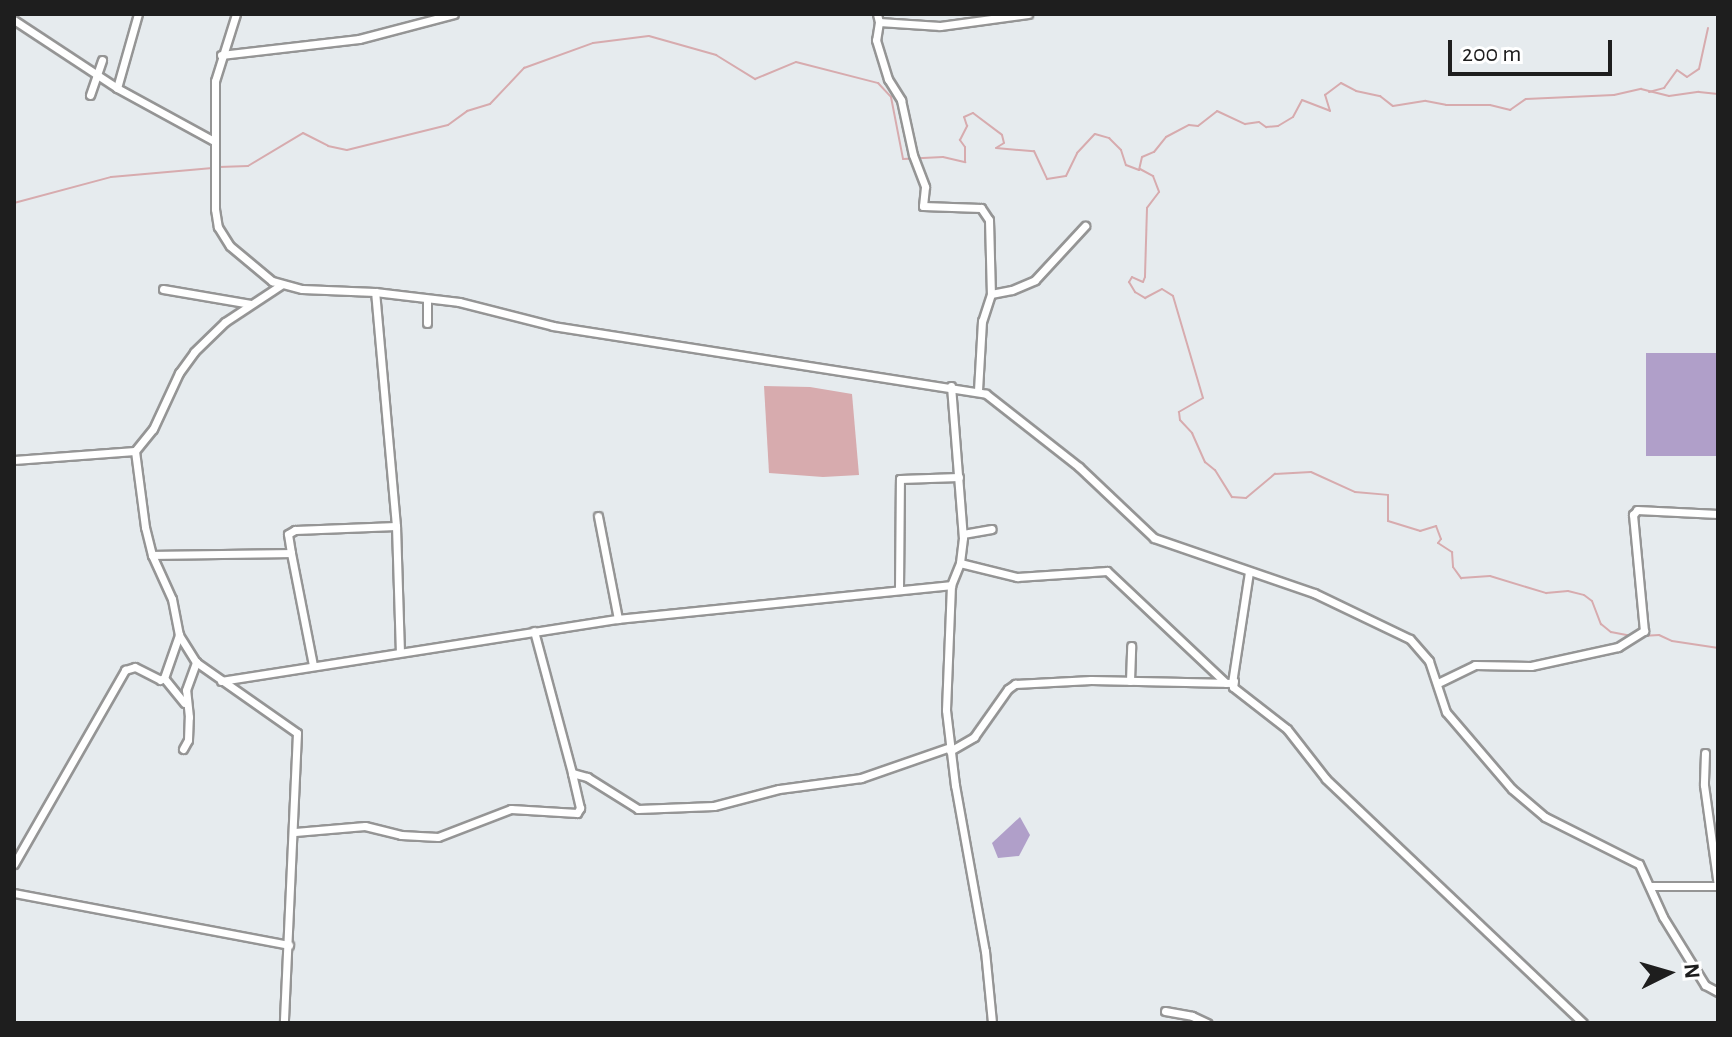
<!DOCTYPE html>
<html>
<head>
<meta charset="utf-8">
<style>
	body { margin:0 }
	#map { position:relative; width:1732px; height:1037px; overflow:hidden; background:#e6ebee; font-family:"Alegreya Sans",sans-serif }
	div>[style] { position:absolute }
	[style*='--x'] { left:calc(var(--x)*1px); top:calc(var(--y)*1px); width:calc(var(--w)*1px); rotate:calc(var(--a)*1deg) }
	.forest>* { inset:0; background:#b09fc9; transform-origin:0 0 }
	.water>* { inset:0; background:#d7abae }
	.stream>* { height:2px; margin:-1px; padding:0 1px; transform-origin:1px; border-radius:1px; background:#d7abae }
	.roads { filter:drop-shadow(2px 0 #959595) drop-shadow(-2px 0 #959595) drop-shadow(0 2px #959595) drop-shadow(0 -2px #959595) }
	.minor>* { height:7px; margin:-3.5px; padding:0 3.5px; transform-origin:3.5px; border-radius:3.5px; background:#fff }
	span { translate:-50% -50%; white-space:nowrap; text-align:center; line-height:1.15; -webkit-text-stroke:6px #fff; paint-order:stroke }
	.frame { position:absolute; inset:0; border:16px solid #1e1e1e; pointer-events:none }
	.north { position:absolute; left:1628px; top:933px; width:80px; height:80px; -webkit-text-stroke:6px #fff; paint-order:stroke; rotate:85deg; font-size:22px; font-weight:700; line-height:32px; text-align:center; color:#1e1e1e }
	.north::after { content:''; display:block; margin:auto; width:28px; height:36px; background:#1e1e1e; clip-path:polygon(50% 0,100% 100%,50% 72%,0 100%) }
	.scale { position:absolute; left:1448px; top:40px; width:164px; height:36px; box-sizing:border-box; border:4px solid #1e1e1e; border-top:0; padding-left:10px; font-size:24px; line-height:28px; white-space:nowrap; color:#1e1e1e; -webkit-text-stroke:6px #fff; paint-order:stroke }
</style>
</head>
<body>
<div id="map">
	<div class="forest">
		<div style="left:1718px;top:353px;width:103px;height:72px;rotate:90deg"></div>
		<div style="clip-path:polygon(1020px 817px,1030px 835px,1019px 856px,998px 858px,992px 843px)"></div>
	</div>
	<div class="water">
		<div style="clip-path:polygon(764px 386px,810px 387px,852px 394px,859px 475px,823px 477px,769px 473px)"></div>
	</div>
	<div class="stream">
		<div style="--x:1649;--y:92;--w:16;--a:-15"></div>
		<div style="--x:1664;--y:88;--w:22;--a:-54"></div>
		<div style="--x:1677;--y:70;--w:12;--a:35"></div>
		<div style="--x:1687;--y:77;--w:14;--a:-34"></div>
		<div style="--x:1699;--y:69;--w:42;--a:-77.6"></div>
		<div style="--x:219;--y:167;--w:29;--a:-2"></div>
		<div style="--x:248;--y:166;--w:64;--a:-31"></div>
		<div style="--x:303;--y:133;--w:28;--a:27"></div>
		<div style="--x:328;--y:146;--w:19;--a:12"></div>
		<div style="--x:347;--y:150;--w:104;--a:-13.9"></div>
		<div style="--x:448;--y:125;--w:24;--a:-36"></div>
		<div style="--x:467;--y:111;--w:24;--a:-17"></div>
		<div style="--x:490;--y:104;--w:50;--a:-46.6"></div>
		<div style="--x:524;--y:68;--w:73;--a:-19.9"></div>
		<div style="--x:593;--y:43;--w:56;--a:-7.1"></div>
		<div style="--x:649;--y:36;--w:70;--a:15.8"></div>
		<div style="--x:716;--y:55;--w:46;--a:31.6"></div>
		<div style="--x:755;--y:79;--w:44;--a:-22.5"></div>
		<div style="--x:796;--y:62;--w:85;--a:14.4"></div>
		<div style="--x:878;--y:83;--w:19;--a:47"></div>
		<div style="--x:891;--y:97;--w:63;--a:79"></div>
		<div style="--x:903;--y:159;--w:40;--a:-2.9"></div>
		<div style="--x:943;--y:157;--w:23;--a:13"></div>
		<div style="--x:965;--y:162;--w:15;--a:-90"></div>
		<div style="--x:965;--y:147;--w:9;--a:-126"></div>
		<div style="--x:960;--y:140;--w:16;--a:-63"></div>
		<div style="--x:967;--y:126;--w:9;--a:-108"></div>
		<div style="--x:964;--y:117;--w:10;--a:-24"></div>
		<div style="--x:973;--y:113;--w:36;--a:37"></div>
		<div style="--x:1002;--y:135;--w:8;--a:76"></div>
		<div style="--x:1004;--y:143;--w:9;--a:148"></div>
		<div style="--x:996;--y:148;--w:38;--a:5"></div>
		<div style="--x:1034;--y:151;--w:31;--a:65"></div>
		<div style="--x:1047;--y:179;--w:19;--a:-9"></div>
		<div style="--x:1066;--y:176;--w:25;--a:-64"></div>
		<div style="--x:1077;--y:153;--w:26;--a:-47"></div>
		<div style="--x:1095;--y:134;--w:15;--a:16"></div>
		<div style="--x:1109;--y:138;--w:17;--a:45"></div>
		<div style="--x:1121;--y:150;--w:16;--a:72"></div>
		<div style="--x:1126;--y:165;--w:14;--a:21"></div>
		<div style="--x:1139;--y:170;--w:13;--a:-77"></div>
		<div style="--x:1142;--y:157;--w:13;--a:-23"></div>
		<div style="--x:1154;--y:152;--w:19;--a:-51"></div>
		<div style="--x:1166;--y:137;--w:26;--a:-28"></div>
		<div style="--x:1189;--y:125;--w:9;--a:6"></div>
		<div style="--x:1198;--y:126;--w:24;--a:-38"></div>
		<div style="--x:1217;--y:111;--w:31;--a:25"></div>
		<div style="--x:1245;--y:124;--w:14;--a:-8"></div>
		<div style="--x:1259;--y:122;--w:9;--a:36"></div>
		<div style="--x:1266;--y:127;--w:12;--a:-5"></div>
		<div style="--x:1278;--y:126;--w:17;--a:-31"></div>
		<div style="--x:1293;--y:117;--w:19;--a:-62"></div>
		<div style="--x:1302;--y:100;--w:30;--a:21"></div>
		<div style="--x:1330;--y:111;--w:17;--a:-107"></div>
		<div style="--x:1325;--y:95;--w:20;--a:-37"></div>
		<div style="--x:1341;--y:83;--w:17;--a:28"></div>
		<div style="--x:1356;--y:91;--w:25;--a:12"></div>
		<div style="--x:1380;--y:96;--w:16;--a:38"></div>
		<div style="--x:1393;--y:106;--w:33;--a:-9"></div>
		<div style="--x:1426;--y:101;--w:20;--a:11"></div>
		<div style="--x:1446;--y:105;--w:44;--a:0"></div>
		<div style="--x:1490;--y:105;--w:21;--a:14"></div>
		<div style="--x:1510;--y:110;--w:19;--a:-35"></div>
		<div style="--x:1526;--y:99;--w:88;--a:-2.6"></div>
		<div style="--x:1614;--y:95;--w:28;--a:-13"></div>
		<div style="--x:1641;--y:89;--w:29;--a:14"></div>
		<div style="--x:1669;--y:96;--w:30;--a:-8"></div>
		<div style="--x:1699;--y:92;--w:19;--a:6"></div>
		<div style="--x:1140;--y:169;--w:15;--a:28"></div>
		<div style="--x:1153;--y:176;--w:17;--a:69"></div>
		<div style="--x:1159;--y:192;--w:20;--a:127"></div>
		<div style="--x:1147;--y:208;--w:69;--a:91.7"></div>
		<div style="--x:1145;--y:277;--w:5;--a:112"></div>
		<div style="--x:1143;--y:282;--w:12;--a:-156"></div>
		<div style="--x:1132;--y:277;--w:6;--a:121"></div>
		<div style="--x:1129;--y:282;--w:12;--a:59"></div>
		<div style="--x:1135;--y:292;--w:12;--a:31"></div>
		<div style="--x:1145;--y:298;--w:19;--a:-28"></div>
		<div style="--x:1162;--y:289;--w:13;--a:32"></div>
		<div style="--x:1173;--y:296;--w:106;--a:73.6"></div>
		<div style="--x:1203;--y:398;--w:28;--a:150"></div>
		<div style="--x:1179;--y:412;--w:8;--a:83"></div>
		<div style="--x:1180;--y:420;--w:18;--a:47"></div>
		<div style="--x:1192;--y:433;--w:32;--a:66"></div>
		<div style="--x:1205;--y:462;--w:13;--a:39"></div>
		<div style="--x:1215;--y:470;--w:32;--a:58"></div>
		<div style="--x:1232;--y:497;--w:14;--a:4"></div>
		<div style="--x:1246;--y:498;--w:38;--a:-40"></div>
		<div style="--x:1275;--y:474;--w:36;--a:-3"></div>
		<div style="--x:1311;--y:472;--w:48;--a:24.4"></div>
		<div style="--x:1355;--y:492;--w:33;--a:5"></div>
		<div style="--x:1388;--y:495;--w:26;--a:90"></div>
		<div style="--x:1388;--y:521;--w:34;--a:17"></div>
		<div style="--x:1420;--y:531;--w:17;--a:-17"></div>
		<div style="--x:1436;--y:526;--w:14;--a:69"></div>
		<div style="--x:1441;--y:539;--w:5;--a:127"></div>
		<div style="--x:1438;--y:543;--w:17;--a:33"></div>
		<div style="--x:1452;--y:552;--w:15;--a:86"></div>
		<div style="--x:1453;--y:567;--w:14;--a:54"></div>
		<div style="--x:1461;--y:578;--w:29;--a:-4"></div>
		<div style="--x:1490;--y:576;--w:59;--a:16.9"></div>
		<div style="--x:1546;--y:593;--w:22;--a:-5"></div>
		<div style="--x:1568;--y:591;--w:16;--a:14"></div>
		<div style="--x:1584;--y:595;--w:10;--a:37"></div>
		<div style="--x:1592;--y:601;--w:25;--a:69"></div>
		<div style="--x:1601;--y:624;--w:13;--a:39"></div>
		<div style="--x:1611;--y:632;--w:21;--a:11"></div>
		<div style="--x:14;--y:203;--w:100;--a:-15"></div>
		<div style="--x:111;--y:177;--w:102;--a:-5"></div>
		<div style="--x:1642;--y:636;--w:17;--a:-3"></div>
		<div style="--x:1659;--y:635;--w:14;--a:25"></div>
		<div style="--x:1672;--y:641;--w:47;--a:8.7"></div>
	</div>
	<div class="roads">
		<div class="minor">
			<div style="--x:236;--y:14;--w:70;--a:107.4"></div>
			<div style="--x:215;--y:81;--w:128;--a:90"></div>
			<div style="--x:215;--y:209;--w:18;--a:81"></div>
			<div style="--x:218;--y:227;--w:22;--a:58"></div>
			<div style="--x:230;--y:246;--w:55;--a:39.8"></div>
			<div style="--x:272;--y:281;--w:31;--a:15"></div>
			<div style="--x:302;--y:289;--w:73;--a:2.4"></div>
			<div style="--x:375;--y:292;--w:85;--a:6.8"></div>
			<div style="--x:459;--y:302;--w:97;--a:14.3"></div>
			<div style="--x:553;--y:326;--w:438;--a:8.9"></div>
			<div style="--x:986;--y:394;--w:118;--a:38.1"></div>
			<div style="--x:1079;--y:467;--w:103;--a:43.4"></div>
			<div style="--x:1154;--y:538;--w:169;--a:19"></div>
			<div style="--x:1314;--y:593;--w:106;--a:25.6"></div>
			<div style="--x:1410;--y:639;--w:29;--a:49"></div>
			<div style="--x:1429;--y:661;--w:54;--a:71.6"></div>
			<div style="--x:1446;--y:712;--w:101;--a:49.4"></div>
			<div style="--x:1512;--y:789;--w:43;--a:40.3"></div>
			<div style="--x:1545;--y:817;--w:105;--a:26.6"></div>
			<div style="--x:1639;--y:864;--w:58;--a:65.6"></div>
			<div style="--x:1663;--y:917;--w:80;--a:58.3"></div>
			<div style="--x:1705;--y:985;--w:15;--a:28"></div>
			<div style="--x:877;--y:14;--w:8;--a:76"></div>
			<div style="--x:879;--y:22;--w:18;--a:99"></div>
			<div style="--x:876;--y:40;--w:41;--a:72.9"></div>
			<div style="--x:888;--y:79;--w:25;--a:58"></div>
			<div style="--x:901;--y:100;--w:56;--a:77.7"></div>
			<div style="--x:913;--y:155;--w:34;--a:69"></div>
			<div style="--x:925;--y:187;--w:19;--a:96"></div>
			<div style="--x:923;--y:206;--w:58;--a:2"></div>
			<div style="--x:981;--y:208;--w:14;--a:56"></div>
			<div style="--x:989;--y:220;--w:74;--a:88.5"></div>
			<div style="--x:991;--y:294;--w:28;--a:108"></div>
			<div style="--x:982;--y:321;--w:70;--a:93.3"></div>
			<div style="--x:14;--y:20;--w:123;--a:33.4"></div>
			<div style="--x:117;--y:88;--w:111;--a:28.7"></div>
			<div style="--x:879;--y:22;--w:61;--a:3.8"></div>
			<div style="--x:940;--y:26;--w:89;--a:-7.8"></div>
			<div style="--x:221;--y:55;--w:139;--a:-6.6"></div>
			<div style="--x:359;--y:39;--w:98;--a:-14.7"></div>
			<div style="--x:117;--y:88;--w:77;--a:-74.2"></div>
			<div style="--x:90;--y:95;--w:37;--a:-71"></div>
			<div style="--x:163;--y:289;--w:89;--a:9.7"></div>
			<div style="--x:991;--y:294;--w:21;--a:-11"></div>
			<div style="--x:1012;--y:290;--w:25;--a:-23"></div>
			<div style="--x:1035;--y:280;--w:74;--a:-47.2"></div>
			<div style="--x:427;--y:299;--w:24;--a:90"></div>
			<div style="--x:951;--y:386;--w:152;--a:85.5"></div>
			<div style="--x:963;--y:538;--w:25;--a:97"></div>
			<div style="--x:960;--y:563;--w:24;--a:112"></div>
			<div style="--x:951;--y:585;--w:125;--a:92.3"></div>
			<div style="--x:946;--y:710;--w:76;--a:83.2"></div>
			<div style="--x:955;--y:785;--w:169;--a:79.8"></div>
			<div style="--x:985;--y:951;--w:72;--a:84.4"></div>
			<div style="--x:135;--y:451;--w:77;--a:82.5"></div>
			<div style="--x:145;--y:527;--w:29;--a:76"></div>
			<div style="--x:152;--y:555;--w:48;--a:65.6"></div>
			<div style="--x:172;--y:599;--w:37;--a:79"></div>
			<div style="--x:179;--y:635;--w:32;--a:58"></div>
			<div style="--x:196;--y:662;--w:123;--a:35.1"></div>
			<div style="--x:297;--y:733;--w:290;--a:92.6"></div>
			<div style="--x:14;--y:460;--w:121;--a:-4.3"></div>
			<div style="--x:135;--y:451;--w:28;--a:-51"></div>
			<div style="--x:153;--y:429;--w:62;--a:-65.1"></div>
			<div style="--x:179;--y:373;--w:26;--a:-54"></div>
			<div style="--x:194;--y:352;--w:43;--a:-44.1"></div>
			<div style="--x:225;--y:322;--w:67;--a:-33.5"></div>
			<div style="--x:598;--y:516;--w:105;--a:79"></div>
			<div style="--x:396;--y:526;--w:125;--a:88.2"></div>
			<div style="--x:963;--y:534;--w:29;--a:-10"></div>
			<div style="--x:291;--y:553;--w:19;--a:-99"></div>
			<div style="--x:288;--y:534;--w:8;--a:-30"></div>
			<div style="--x:295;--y:530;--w:101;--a:-2.3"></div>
			<div style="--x:396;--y:526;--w:235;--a:-95.1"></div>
			<div style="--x:152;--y:555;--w:139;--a:-0.8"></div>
			<div style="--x:291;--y:553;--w:114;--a:78.9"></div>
			<div style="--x:960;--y:563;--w:59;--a:13.8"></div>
			<div style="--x:1017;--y:577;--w:90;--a:-3.8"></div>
			<div style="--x:1107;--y:571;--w:163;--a:43.3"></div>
			<div style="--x:899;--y:588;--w:109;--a:-89.5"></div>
			<div style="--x:900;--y:479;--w:59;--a:-1.9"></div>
			<div style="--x:534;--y:631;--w:147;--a:75"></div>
			<div style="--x:164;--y:678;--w:32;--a:51"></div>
			<div style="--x:221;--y:681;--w:402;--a:-8.9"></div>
			<div style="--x:618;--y:619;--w:335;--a:-5.8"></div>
			<div style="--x:1130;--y:681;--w:35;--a:-88"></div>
			<div style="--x:1234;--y:681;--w:6;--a:99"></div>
			<div style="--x:1233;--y:687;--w:68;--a:37.9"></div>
			<div style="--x:1287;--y:729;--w:63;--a:52"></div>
			<div style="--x:1326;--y:779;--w:354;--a:43.5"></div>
			<div style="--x:1438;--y:683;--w:41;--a:-25.9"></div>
			<div style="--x:1475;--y:665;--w:56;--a:1"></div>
			<div style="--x:1531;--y:666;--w:89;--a:-12.3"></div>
			<div style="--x:1618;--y:647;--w:31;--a:-32"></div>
			<div style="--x:1644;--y:631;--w:117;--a:-95.4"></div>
			<div style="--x:1633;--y:515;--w:6;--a:-51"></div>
			<div style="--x:1637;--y:510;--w:81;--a:2.8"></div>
			<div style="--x:183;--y:749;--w:10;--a:-61"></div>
			<div style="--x:188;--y:740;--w:23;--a:-88"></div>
			<div style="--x:189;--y:717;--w:27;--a:-96"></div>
			<div style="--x:186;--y:690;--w:30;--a:-70"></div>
			<div style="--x:950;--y:751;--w:28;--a:-30"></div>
			<div style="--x:974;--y:737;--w:59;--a:-54.7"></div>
			<div style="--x:1008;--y:689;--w:9;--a:-36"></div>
			<div style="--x:1015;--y:684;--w:76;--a:-3"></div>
			<div style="--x:1091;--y:680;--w:141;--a:1.2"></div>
			<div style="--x:1232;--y:683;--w:112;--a:-81.3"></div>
			<div style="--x:1705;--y:753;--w:32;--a:92"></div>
			<div style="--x:1704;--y:785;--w:102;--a:82.1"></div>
			<div style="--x:295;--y:832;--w:70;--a:-4.9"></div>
			<div style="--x:365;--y:826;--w:37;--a:14"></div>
			<div style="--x:401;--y:835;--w:37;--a:3"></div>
			<div style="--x:438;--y:837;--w:78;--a:-21"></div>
			<div style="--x:511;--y:809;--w:66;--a:3.5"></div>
			<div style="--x:577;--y:813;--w:6;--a:-59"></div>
			<div style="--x:580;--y:808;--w:36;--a:-103"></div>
			<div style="--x:572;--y:773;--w:16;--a:15"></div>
			<div style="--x:587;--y:777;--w:60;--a:32.1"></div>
			<div style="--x:638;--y:809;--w:76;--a:-2.3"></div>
			<div style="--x:714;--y:806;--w:67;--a:-14.7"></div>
			<div style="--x:779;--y:789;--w:83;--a:-7.6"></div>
			<div style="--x:861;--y:778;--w:94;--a:-19.2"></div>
			<div style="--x:14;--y:864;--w:224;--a:-60.2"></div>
			<div style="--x:125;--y:670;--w:10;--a:-17"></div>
			<div style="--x:135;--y:667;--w:28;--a:27"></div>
			<div style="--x:160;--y:680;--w:4;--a:-27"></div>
			<div style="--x:164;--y:678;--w:46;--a:-70.8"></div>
			<div style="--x:1650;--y:886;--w:68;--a:0"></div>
			<div style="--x:14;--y:893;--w:280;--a:10.7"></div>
			<div style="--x:1165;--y:1011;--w:27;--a:10"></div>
			<div style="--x:1192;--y:1016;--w:17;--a:25"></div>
		</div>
	</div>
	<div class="frame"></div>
	<div class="north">N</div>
	<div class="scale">200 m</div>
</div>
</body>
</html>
